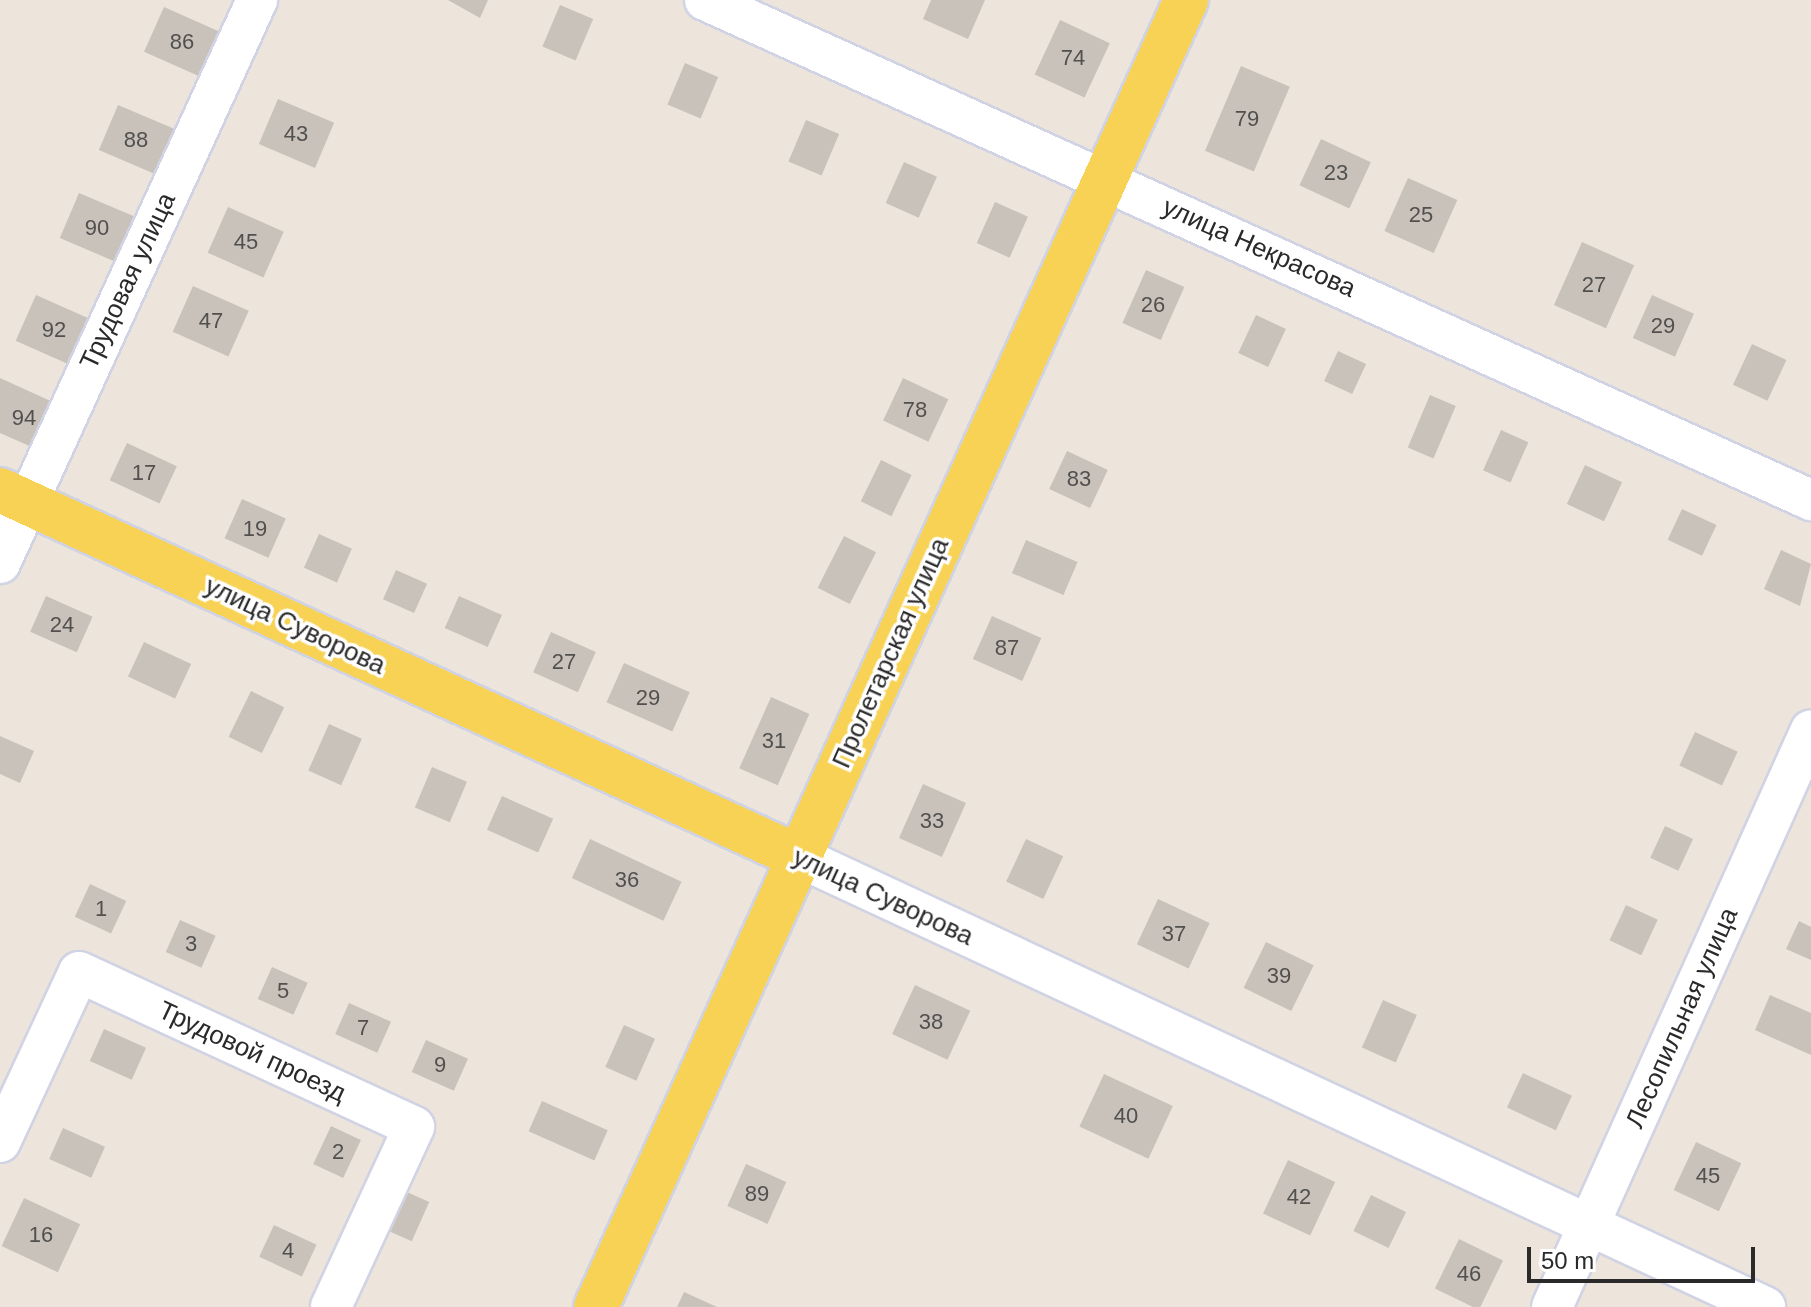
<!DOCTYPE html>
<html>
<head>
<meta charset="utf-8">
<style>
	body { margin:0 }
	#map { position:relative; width:1811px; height:1307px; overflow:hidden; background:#ede5db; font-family:Arial,sans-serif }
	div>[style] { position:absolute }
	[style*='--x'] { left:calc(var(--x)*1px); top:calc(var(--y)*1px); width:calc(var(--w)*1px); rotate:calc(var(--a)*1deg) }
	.building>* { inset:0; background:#c8c2ba; transform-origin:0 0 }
	.roads { filter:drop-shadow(2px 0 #d0d3e3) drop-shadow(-2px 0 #d0d3e3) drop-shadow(0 2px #d0d3e3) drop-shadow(0 -2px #d0d3e3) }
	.minor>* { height:40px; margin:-20px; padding:0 20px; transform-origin:20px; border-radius:20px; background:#fff }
	.major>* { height:44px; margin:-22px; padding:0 22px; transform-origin:22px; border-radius:22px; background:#f7d255 }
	span { translate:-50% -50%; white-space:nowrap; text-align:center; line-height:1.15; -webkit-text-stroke:7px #fff; paint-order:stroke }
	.number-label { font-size:22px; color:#52504e }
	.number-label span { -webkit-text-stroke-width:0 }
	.street-label { font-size:26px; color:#2a2a2a }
	.scale { position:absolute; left:1527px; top:1247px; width:228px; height:36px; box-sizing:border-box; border:4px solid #2a2a2a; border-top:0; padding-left:10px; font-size:24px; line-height:28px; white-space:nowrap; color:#2a2a2a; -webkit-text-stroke:6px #fff; paint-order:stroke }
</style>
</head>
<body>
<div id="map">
	<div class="building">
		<div style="clip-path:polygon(448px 0,488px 0,480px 18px)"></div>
		<div style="clip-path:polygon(931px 0,985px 0,968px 39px,923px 19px)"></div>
		<div style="left:560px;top:5px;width:36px;height:45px;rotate:23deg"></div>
		<div style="left:164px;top:7px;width:61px;height:49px;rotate:24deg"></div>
		<div style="left:1060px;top:20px;width:55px;height:60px;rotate:25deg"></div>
		<div style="left:685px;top:63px;width:36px;height:45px;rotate:23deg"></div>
		<div style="left:1241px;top:66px;width:53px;height:92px;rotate:23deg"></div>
		<div style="left:278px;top:99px;width:61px;height:49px;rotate:23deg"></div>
		<div style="left:118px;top:105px;width:61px;height:49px;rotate:23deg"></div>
		<div style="left:806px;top:120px;width:36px;height:45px;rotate:23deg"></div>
		<div style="left:1321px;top:139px;width:55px;height:51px;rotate:25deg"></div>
		<div style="left:904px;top:162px;width:36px;height:45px;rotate:24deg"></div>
		<div style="left:1408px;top:178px;width:54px;height:58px;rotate:24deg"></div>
		<div style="left:79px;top:193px;width:61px;height:49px;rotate:23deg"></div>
		<div style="left:995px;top:202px;width:36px;height:45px;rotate:24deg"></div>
		<div style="left:228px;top:207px;width:61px;height:50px;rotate:24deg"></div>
		<div style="left:1582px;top:242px;width:57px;height:69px;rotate:24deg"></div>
		<div style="left:1146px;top:270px;width:42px;height:58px;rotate:24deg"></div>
		<div style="left:193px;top:286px;width:61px;height:50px;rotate:24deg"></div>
		<div style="left:36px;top:295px;width:61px;height:50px;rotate:24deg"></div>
		<div style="left:1652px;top:295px;width:46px;height:47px;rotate:24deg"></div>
		<div style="left:1256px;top:315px;width:33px;height:42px;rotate:25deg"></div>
		<div style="left:1752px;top:344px;width:38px;height:45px;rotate:25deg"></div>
		<div style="left:1338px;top:351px;width:31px;height:33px;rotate:25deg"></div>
		<div style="clip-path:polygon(0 378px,55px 403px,34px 448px,0 433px)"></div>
		<div style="left:903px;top:378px;width:50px;height:47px;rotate:25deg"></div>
		<div style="left:1430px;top:395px;width:28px;height:57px;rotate:23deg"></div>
		<div style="left:1501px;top:430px;width:30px;height:44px;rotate:24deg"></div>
		<div style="left:127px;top:443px;width:55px;height:41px;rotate:25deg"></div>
		<div style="left:1067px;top:451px;width:45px;height:42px;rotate:25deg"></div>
		<div style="left:881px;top:460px;width:34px;height:46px;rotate:26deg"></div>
		<div style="left:1585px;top:465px;width:41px;height:43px;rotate:25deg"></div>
		<div style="left:242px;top:499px;width:48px;height:43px;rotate:24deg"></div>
		<div style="left:1682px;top:509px;width:38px;height:34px;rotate:25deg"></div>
		<div style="left:319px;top:534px;width:36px;height:37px;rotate:24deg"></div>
		<div style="left:844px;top:536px;width:36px;height:58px;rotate:27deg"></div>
		<div style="left:1026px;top:540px;width:56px;height:36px;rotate:23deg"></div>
		<div style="clip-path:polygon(1781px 550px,1811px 564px,1800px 606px,1764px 589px)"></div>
		<div style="left:396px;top:570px;width:34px;height:32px;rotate:24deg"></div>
		<div style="left:46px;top:596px;width:51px;height:39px;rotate:24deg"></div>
		<div style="left:459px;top:596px;width:47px;height:35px;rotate:24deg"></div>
		<div style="left:992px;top:616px;width:54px;height:47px;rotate:24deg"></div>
		<div style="left:551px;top:632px;width:49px;height:44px;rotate:24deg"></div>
		<div style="left:144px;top:642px;width:52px;height:38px;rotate:25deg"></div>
		<div style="left:624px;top:663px;width:72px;height:43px;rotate:24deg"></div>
		<div style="left:251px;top:691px;width:37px;height:51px;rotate:26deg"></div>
		<div style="left:771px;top:697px;width:42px;height:78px;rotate:24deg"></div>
		<div style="left:329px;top:724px;width:36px;height:51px;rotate:24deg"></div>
		<div style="left:1695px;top:732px;width:47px;height:37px;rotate:25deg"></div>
		<div style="clip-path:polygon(0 736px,34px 751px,20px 783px,0 774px)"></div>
		<div style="left:432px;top:767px;width:38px;height:44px;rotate:23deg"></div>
		<div style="left:923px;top:784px;width:47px;height:59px;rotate:24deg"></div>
		<div style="left:502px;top:796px;width:56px;height:37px;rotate:24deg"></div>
		<div style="left:1665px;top:826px;width:31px;height:35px;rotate:25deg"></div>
		<div style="left:590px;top:839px;width:101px;height:43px;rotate:25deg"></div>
		<div style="left:1026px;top:839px;width:41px;height:47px;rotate:25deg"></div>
		<div style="left:90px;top:884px;width:40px;height:36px;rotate:25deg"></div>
		<div style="left:1158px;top:899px;width:57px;height:50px;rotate:25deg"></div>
		<div style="left:1626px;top:905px;width:35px;height:39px;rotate:25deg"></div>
		<div style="left:180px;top:920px;width:39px;height:35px;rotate:24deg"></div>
		<div style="clip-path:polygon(1799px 921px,1811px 927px,1811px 960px,1786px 949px)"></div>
		<div style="left:1266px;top:942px;width:53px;height:51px;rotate:26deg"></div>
		<div style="left:272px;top:967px;width:39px;height:35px;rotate:24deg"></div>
		<div style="left:915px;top:985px;width:61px;height:54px;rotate:25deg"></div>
		<div style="clip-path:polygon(1770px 995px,1811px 1013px,1811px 1055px,1755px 1030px)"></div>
		<div style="left:1383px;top:1000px;width:37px;height:52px;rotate:24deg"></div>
		<div style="left:349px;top:1003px;width:46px;height:34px;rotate:24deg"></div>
		<div style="left:624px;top:1025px;width:34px;height:46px;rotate:24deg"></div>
		<div style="left:104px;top:1029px;width:46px;height:35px;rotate:24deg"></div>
		<div style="left:426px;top:1040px;width:46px;height:35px;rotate:24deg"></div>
		<div style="left:1523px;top:1073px;width:54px;height:38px;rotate:25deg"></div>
		<div style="left:1104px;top:1074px;width:76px;height:58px;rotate:25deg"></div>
		<div style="left:542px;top:1101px;width:72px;height:33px;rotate:24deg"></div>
		<div style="left:331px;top:1126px;width:33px;height:42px;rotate:25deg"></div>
		<div style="left:63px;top:1128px;width:46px;height:34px;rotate:24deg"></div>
		<div style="left:1696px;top:1142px;width:50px;height:53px;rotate:25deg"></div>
		<div style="left:1288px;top:1160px;width:52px;height:59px;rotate:25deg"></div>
		<div style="left:746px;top:1164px;width:44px;height:46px;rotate:24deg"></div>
		<div style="left:400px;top:1189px;width:32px;height:43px;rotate:24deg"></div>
		<div style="left:1371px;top:1195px;width:39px;height:40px;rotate:26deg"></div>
		<div style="left:24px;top:1198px;width:62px;height:53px;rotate:25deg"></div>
		<div style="left:274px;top:1225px;width:47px;height:35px;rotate:25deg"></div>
		<div style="left:1459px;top:1239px;width:49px;height:55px;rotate:26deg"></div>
		<div style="clip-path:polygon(684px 1292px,717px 1307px,677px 1307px)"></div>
	</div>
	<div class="roads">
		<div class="minor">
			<div style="--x:705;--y:0;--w:1214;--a:24.33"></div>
			<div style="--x:0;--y:563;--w:619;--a:-65.46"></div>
			<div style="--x:799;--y:857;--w:1066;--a:24.98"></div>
			<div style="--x:0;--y:1142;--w:187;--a:-65.1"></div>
			<div style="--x:79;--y:972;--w:369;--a:24.8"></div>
			<div style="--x:414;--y:1127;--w:198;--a:114.8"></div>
			<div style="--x:1552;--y:1307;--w:632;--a:-65.83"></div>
		</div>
		<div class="major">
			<div style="--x:0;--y:490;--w:879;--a:24.67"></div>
			<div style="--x:596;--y:1307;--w:1434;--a:-65.7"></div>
		</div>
	</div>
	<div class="number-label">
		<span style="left:182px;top:42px">86</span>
		<span style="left:1073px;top:58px">74</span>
		<span style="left:1247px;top:119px">79</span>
		<span style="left:296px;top:134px">43</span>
		<span style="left:136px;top:140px">88</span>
		<span style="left:1336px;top:173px">23</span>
		<span style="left:1421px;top:215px">25</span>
		<span style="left:97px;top:228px">90</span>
		<span style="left:246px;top:242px">45</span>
		<span style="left:1594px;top:285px">27</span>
		<span style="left:1153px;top:305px">26</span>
		<span style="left:211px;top:321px">47</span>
		<span style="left:1663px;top:326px">29</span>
		<span style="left:54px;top:330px">92</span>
		<span style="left:915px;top:410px">78</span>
		<span style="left:24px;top:418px">94</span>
		<span style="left:144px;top:473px">17</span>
		<span style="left:1079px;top:479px">83</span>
		<span style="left:255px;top:529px">19</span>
		<span style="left:62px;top:625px">24</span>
		<span style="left:1007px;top:648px">87</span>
		<span style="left:564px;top:662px">27</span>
		<span style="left:648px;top:698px">29</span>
		<span style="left:774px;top:741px">31</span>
		<span style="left:932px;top:821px">33</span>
		<span style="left:627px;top:880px">36</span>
		<span style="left:101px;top:909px">1</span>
		<span style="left:1174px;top:934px">37</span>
		<span style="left:191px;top:944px">3</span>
		<span style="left:1279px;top:976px">39</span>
		<span style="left:283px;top:991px">5</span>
		<span style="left:931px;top:1022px">38</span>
		<span style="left:363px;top:1028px">7</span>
		<span style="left:440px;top:1065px">9</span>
		<span style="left:1126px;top:1116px">40</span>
		<span style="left:338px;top:1152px">2</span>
		<span style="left:1708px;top:1176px">45</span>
		<span style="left:757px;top:1194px">89</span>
		<span style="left:1299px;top:1197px">42</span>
		<span style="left:41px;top:1235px">16</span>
		<span style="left:288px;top:1251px">4</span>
		<span style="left:1469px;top:1274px">46</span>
	</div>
	<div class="street-label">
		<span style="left:1259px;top:248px;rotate:24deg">улица Некрасова</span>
		<span style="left:128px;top:281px;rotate:-65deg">Трудовая улица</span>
		<span style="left:295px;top:626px;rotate:25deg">улица Суворова</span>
		<span style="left:891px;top:653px;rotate:-66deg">Пролетарская улица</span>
		<span style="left:883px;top:897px;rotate:25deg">улица Суворова</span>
		<span style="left:1682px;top:1018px;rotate:-66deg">Лесопильная улица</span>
		<span style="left:252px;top:1052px;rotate:25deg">Трудовой проезд</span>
	</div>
	<div class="scale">50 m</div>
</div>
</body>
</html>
